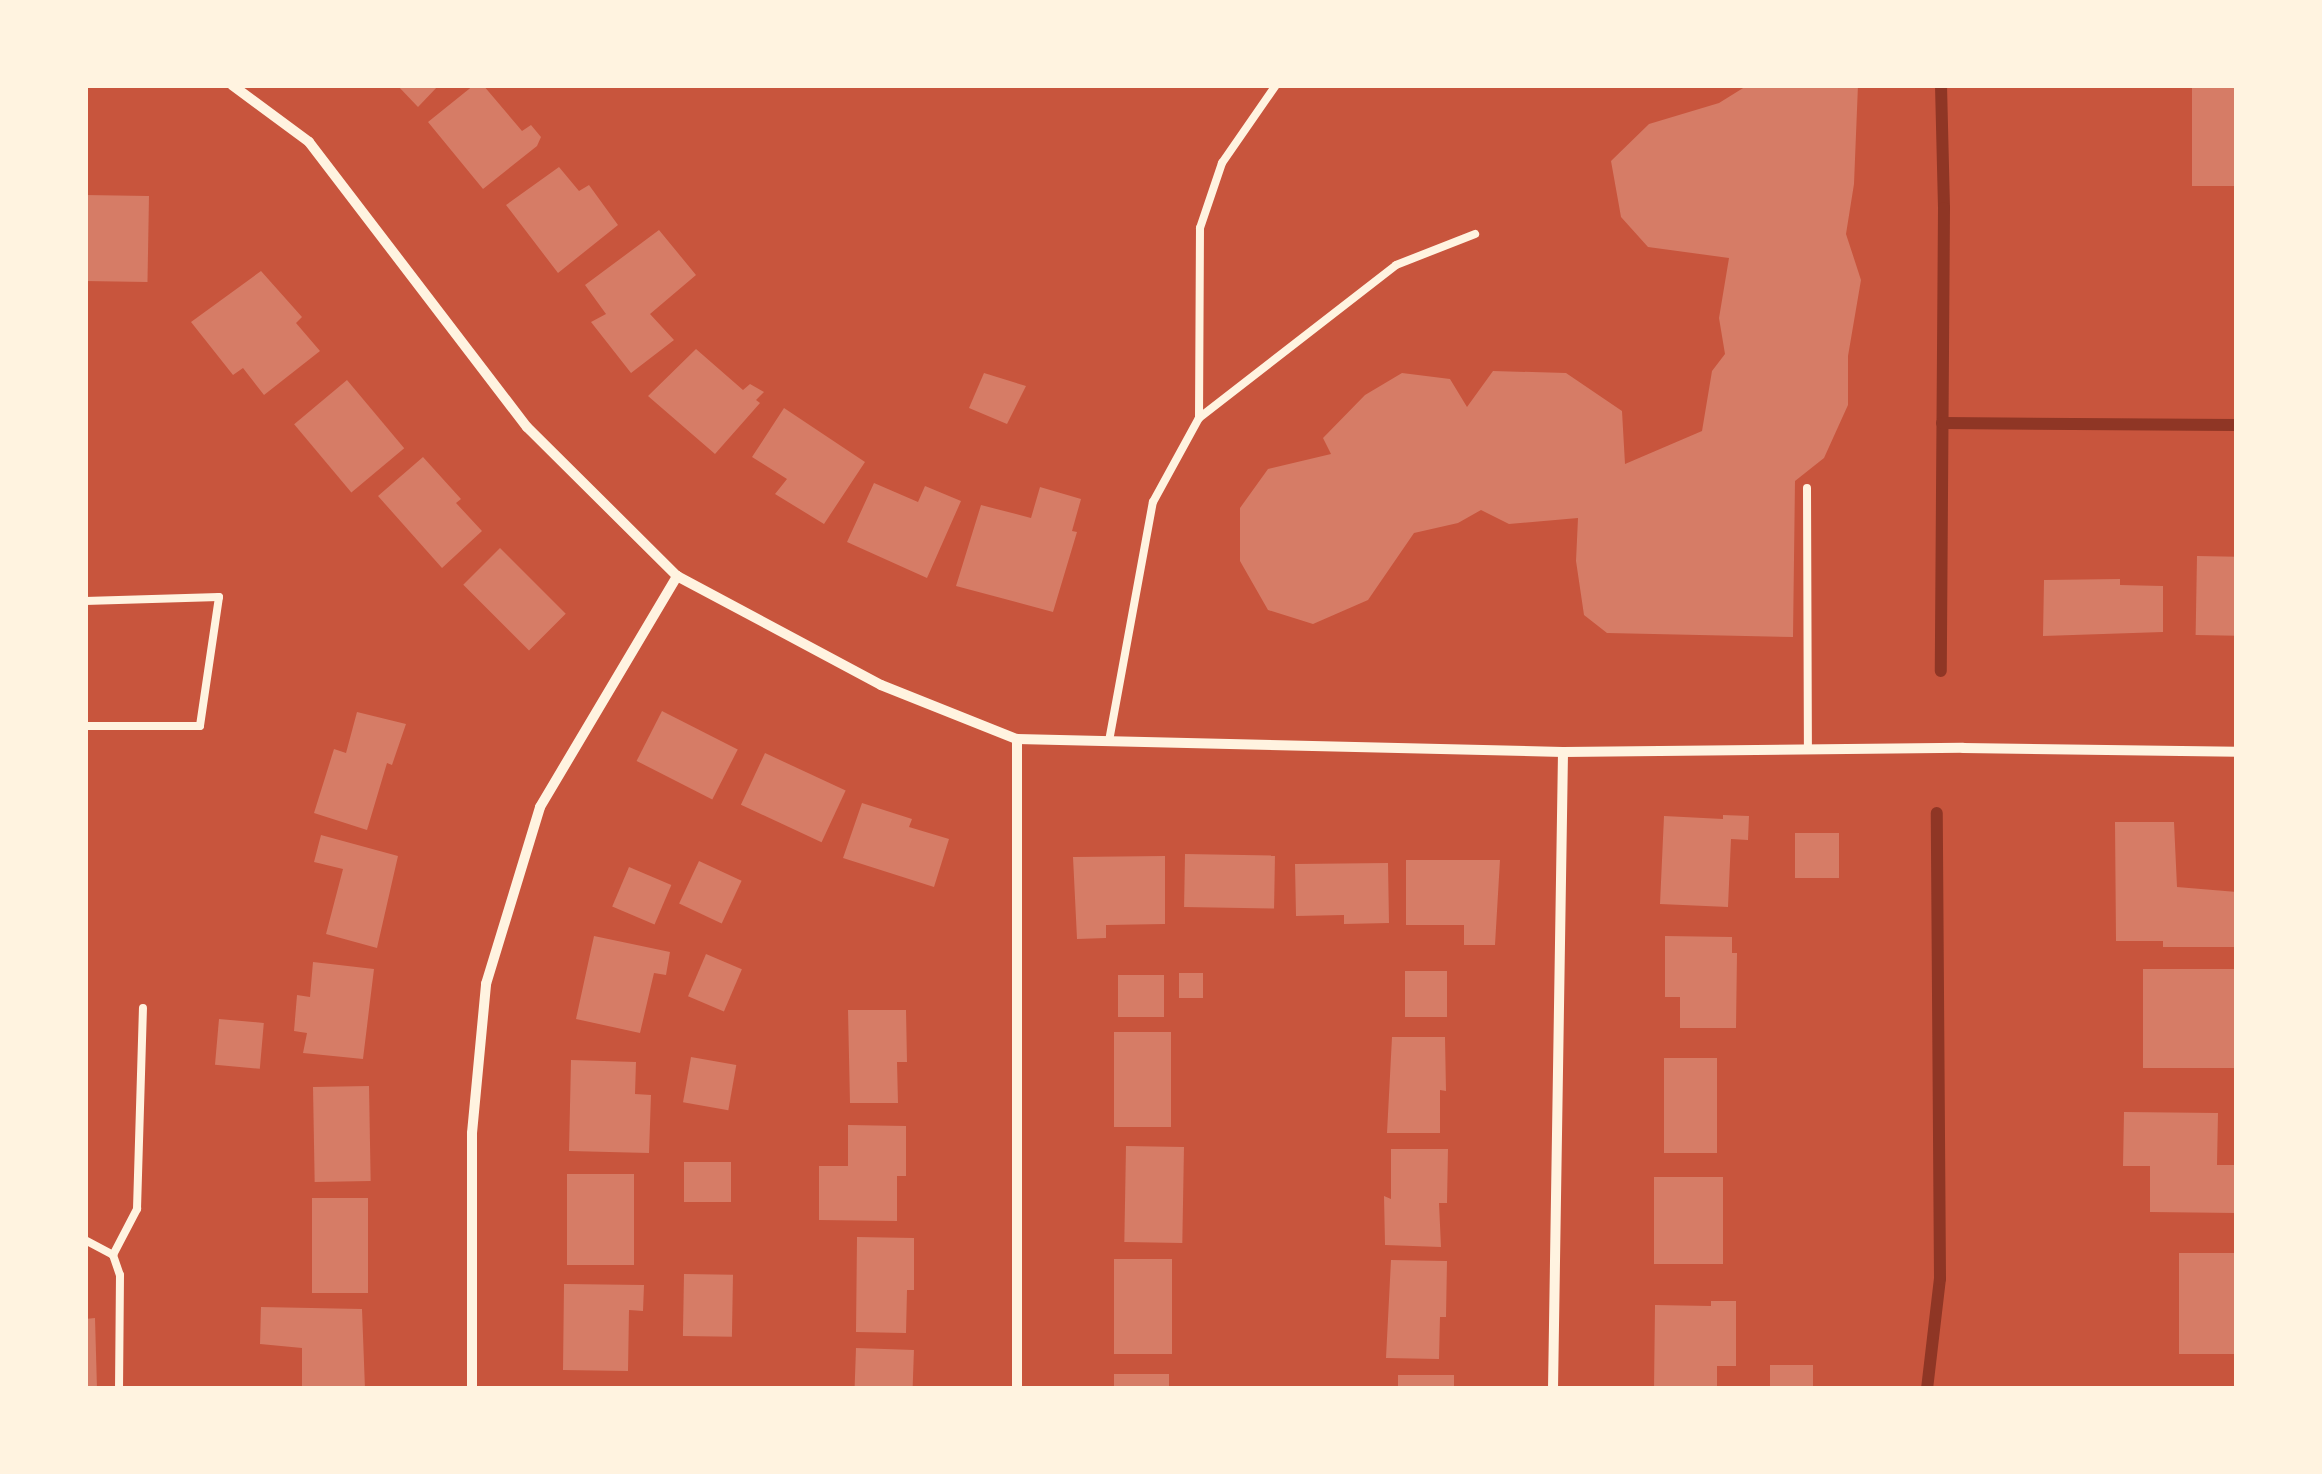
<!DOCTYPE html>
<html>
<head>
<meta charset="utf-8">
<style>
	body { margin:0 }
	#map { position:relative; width:2322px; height:1474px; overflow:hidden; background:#c8553d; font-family:Signika,sans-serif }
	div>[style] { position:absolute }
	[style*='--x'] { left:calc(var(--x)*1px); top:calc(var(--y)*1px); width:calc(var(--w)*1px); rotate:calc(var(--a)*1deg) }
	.stream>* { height:12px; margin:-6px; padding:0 6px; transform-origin:6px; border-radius:6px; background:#8f3625 }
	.building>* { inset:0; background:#d67c66; transform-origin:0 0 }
	.service>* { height:8px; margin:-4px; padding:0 4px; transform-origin:4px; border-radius:4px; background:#fff3e0 }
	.minor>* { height:10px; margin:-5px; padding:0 5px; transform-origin:5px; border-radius:5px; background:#fff3e0 }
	span { translate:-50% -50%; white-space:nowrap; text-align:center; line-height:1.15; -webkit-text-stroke:10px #fff3e0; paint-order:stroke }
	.frame { position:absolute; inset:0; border:88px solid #fff3e0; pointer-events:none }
</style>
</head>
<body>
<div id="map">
	<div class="stream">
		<div style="--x:1941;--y:85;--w:123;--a:88.6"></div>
		<div style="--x:1944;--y:208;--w:463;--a:90.4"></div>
		<div style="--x:1942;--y:423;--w:295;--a:0.4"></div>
		<div style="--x:1927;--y:1389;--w:111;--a:-83.3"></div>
		<div style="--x:1940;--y:1279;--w:466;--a:-90.4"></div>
	</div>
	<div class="building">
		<div style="clip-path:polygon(397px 85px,439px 85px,418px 107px)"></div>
		<div style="clip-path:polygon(474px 85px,483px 85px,522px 131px,531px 125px,541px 137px,537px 146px,483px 189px,428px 122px)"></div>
		<div style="clip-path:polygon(1748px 85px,1858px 85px,1854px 184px,1846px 234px,1861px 280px,1848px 356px,1848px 405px,1824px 458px,1795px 481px,1793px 637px,1607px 633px,1584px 615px,1576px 561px,1578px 518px,1509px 524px,1481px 510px,1458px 523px,1414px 533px,1368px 600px,1313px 624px,1268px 610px,1240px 561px,1240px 508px,1268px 469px,1331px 454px,1323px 438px,1365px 395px,1402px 373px,1450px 379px,1467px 407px,1493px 371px,1566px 373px,1622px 411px,1625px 464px,1702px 431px,1712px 371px,1725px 354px,1719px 318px,1729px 258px,1648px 247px,1621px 217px,1611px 161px,1649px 124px,1719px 103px)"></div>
		<div style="left:2192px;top:86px;width:45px;height:100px"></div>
		<div style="clip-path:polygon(559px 167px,579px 191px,589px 185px,618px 225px,558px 273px,506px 205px)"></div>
		<div style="left:85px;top:195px;width:64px;height:86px;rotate:1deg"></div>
		<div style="clip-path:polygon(659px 230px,696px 275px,650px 314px,674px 340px,631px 373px,591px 322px,606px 314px,585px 285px)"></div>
		<div style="clip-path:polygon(261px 271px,302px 317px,296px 323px,320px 351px,264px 395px,243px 368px,233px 375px,191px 322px)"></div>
		<div style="clip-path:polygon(696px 349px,743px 390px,750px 384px,764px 392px,756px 400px,760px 403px,715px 454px,648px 396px)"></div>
		<div style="clip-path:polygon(984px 373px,1026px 386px,1007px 424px,969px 408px)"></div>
		<div style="left:347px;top:380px;width:89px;height:69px;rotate:50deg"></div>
		<div style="clip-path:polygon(784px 408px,865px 462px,824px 524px,775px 494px,787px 479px,752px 457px)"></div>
		<div style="clip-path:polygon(423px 457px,461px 499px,456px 503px,482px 531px,442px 568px,378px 496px)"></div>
		<div style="clip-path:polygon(874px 483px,918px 502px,925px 486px,961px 501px,927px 578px,847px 542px)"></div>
		<div style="clip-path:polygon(1040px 487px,1081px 499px,1072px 531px,1077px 532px,1053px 612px,956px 586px,981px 505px,1031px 518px)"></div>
		<div style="left:500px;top:548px;width:93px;height:52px;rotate:45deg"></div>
		<div style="left:2197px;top:556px;width:40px;height:79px;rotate:1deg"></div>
		<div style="clip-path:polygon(2120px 579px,2120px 585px,2163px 586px,2163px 632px,2043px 636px,2044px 580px)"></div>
		<div style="left:662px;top:711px;width:85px;height:56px;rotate:27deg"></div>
		<div style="clip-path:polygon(357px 712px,406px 724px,392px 765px,387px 763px,367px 830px,314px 813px,334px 749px,346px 753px)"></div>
		<div style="left:765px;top:753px;width:89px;height:57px;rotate:25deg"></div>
		<div style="clip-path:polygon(862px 803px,912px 819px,909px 827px,949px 839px,934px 887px,843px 858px)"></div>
		<div style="clip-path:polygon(1723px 815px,1749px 816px,1748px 840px,1731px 839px,1728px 907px,1660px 904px,1664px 816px,1723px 819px)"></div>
		<div style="clip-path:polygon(2115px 822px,2174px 822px,2177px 887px,2237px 892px,2237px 947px,2163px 947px,2163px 941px,2116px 941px)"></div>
		<div style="left:1839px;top:833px;width:45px;height:44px;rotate:90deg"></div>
		<div style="clip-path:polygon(321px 835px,398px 856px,377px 948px,326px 934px,343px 869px,314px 862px)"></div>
		<div style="left:1185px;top:854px;width:90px;height:53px;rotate:1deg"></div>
		<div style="clip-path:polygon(1165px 856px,1165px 924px,1106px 925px,1106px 938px,1077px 939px,1073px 857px)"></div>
		<div style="clip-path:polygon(1406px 860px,1500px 860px,1495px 945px,1464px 945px,1464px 925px,1406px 925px)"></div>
		<div style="left:699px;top:861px;width:47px;height:47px;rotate:25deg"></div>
		<div style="clip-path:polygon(1388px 863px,1389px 923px,1344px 924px,1344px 915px,1296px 916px,1295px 864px)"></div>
		<div style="left:629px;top:867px;width:46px;height:43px;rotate:23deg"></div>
		<div style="clip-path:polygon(594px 936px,670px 952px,666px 975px,654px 973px,640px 1033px,576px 1019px)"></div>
		<div style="clip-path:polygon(1665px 936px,1732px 937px,1732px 953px,1737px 953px,1736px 1028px,1680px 1028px,1680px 997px,1665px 997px)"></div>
		<div style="left:706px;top:954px;width:39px;height:46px;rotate:23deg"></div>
		<div style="clip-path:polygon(313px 962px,374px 969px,363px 1059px,303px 1053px,307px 1033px,294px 1031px,297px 995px,310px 997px)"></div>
		<div style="left:2143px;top:969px;width:94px;height:99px"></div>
		<div style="left:1405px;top:971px;width:42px;height:46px"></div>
		<div style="left:1179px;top:973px;width:24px;height:25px"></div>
		<div style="left:1118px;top:975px;width:46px;height:42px"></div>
		<div style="clip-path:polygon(848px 1010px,906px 1010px,907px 1062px,897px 1062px,898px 1103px,850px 1103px)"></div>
		<div style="left:219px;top:1019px;width:45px;height:46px;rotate:5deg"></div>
		<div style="left:1114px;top:1032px;width:57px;height:95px"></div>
		<div style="clip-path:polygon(1392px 1037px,1445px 1037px,1446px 1091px,1440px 1090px,1440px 1133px,1387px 1133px)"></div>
		<div style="left:691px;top:1057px;width:46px;height:46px;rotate:10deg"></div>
		<div style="left:1664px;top:1058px;width:53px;height:95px"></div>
		<div style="clip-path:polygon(571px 1060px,636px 1062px,635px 1094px,651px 1095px,649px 1153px,569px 1151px)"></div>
		<div style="left:369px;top:1086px;width:95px;height:56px;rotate:89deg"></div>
		<div style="clip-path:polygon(2124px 1112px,2218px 1113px,2217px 1165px,2237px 1165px,2237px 1213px,2150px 1212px,2150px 1166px,2123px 1166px)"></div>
		<div style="clip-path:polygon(848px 1125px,906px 1126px,906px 1176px,897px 1176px,897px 1221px,819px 1220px,819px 1166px,848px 1166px)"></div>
		<div style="left:1126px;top:1146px;width:58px;height:96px;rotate:1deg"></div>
		<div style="clip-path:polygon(1391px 1149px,1448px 1149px,1447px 1203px,1439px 1203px,1441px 1247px,1385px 1245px,1384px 1196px,1391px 1199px)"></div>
		<div style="left:684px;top:1162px;width:47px;height:40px"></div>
		<div style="left:567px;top:1174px;width:67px;height:91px"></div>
		<div style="left:1654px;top:1177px;width:69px;height:87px"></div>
		<div style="left:312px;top:1198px;width:56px;height:95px"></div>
		<div style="clip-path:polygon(857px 1237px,914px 1238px,914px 1290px,907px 1290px,906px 1333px,856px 1332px)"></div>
		<div style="left:2179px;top:1253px;width:58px;height:101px"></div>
		<div style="left:1114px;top:1259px;width:58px;height:95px"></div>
		<div style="clip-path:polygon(1391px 1260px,1447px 1261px,1446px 1317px,1440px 1317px,1439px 1359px,1386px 1358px)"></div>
		<div style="left:684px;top:1274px;width:49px;height:62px;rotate:1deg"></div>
		<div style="clip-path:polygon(564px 1284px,644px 1285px,643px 1311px,629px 1310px,628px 1371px,563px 1370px)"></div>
		<div style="clip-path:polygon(1711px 1301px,1736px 1301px,1736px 1366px,1717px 1366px,1717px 1389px,1654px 1389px,1655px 1305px,1711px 1306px)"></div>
		<div style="clip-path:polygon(261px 1307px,362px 1309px,365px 1389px,302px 1389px,302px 1348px,260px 1344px)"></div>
		<div style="clip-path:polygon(95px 1318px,97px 1389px,85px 1389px,85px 1319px)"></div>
		<div style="left:856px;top:1348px;width:58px;height:41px;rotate:2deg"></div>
		<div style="left:1770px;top:1365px;width:43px;height:24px"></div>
		<div style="left:1114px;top:1374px;width:55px;height:15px"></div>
		<div style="left:1398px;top:1375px;width:56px;height:14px"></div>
	</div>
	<div class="service">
		<div style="--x:1199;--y:418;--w:190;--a:-89.7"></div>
		<div style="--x:1200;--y:228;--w:69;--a:-71.3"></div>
		<div style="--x:1222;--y:163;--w:95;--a:-55.3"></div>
		<div style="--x:1807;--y:488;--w:261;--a:89.8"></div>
		<div style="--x:85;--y:601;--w:134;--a:-1.7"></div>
		<div style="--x:219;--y:597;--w:130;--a:98.4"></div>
		<div style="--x:200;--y:726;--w:115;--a:180"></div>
		<div style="--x:1109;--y:741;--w:243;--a:-79.6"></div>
		<div style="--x:1153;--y:502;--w:96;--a:-61.3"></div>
		<div style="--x:1199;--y:418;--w:249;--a:-37.8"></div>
		<div style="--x:1396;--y:265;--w:85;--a:-21.4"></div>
		<div style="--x:85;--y:1240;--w:32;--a:28"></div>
		<div style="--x:113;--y:1255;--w:21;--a:71"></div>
		<div style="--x:120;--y:1275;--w:114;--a:90.5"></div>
		<div style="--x:113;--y:1255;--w:52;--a:-62.4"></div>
		<div style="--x:137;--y:1209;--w:201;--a:-88.3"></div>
	</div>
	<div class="minor">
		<div style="--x:232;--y:85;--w:96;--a:36.5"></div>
		<div style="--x:309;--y:142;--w:359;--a:52.6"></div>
		<div style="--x:527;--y:427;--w:211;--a:44.8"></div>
		<div style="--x:677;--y:576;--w:231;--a:28.1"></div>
		<div style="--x:881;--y:685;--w:146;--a:21.7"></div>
		<div style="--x:1017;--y:739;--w:546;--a:1.36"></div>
		<div style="--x:1563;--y:752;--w:400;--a:-0.6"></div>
		<div style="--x:1963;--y:748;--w:274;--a:0.8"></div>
		<div style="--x:1017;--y:739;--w:650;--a:90"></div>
		<div style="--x:472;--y:1389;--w:256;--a:-90"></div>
		<div style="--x:472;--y:1133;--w:150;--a:-84.6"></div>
		<div style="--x:486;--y:984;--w:185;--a:-73"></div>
		<div style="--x:540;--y:807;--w:269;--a:-59.3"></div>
		<div style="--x:1553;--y:1389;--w:637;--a:-89.1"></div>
	</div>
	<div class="frame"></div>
</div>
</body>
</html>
